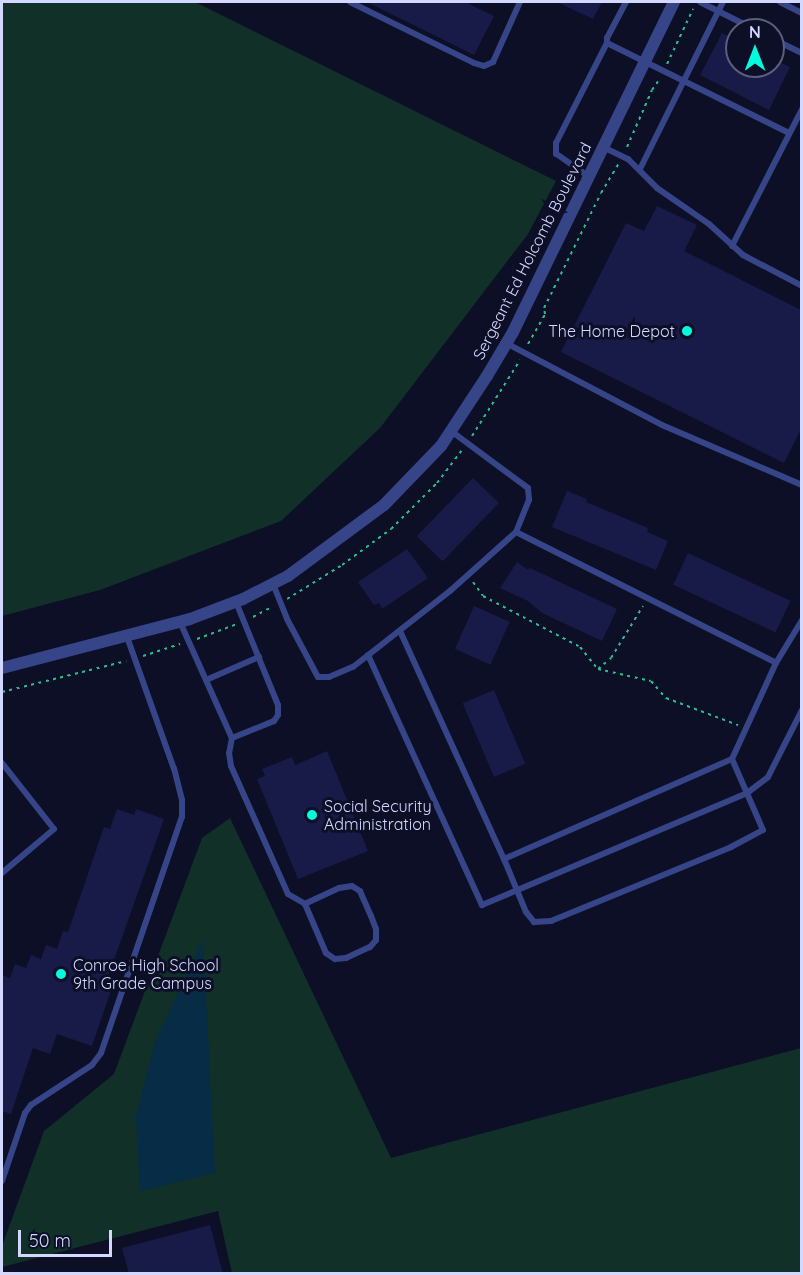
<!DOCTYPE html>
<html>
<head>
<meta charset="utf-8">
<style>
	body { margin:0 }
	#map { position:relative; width:803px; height:1275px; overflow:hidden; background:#0d0f26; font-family:Quicksand,sans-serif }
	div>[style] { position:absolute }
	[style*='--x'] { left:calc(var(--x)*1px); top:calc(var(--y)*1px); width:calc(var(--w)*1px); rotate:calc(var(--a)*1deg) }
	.green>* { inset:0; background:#103028 }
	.water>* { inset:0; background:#072c46 }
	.building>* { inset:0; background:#181a48; transform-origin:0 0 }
	.path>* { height:2px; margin-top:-1px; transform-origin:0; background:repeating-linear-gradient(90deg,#28be92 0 3px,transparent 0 7.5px) }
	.service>* { height:6px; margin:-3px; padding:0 3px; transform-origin:3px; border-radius:3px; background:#364588 }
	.tertiary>* { height:12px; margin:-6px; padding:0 6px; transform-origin:6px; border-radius:6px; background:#364588 }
	.dots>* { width:16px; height:16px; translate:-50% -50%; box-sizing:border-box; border:3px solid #0d0f26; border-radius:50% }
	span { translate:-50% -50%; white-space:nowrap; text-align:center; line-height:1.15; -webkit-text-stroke:6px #0d0f26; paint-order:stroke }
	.street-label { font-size:16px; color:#d2d8ff }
	.poi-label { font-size:16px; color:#d2d8ff }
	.right { translate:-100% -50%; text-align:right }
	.left { translate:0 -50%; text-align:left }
	.frame { position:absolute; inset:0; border:3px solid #d2d8ff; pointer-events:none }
	.north { position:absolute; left:725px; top:18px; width:60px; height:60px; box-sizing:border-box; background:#0d0f26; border:2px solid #5c5f7d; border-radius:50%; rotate:0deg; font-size:16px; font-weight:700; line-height:24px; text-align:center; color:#d2d8ff }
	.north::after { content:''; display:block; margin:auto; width:21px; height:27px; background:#00fddd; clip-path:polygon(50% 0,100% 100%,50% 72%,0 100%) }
	.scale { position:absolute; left:18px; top:1230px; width:94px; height:27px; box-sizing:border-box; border:3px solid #d2d8ff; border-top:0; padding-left:8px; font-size:18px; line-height:21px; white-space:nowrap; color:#d2d8ff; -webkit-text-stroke:4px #0d0f26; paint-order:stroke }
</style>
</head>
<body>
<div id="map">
	<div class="green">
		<div style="clip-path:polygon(2px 2px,195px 2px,556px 181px,528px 234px,380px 428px,281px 521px,100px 590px,2px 616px)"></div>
		<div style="clip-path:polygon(230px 818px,391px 1158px,801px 1048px,801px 1273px,232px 1273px,218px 1211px,2px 1267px,2px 1246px,44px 1131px,114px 1074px,202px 838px)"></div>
	</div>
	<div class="water">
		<div style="clip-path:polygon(203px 940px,215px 1173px,140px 1191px,136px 1115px,155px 1042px)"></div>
	</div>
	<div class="building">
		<div style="clip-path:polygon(367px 2px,465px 2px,494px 16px,474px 55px)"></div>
		<div style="clip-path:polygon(557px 2px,602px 2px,593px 19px)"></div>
		<div style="clip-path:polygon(722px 33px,737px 41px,737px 66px,773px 66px,773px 59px,790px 67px,769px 110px,700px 75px)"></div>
		<div style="clip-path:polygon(657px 206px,697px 225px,684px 251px,801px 310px,801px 429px,784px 463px,561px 352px,626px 223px,644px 231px)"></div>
		<div style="left:473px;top:478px;width:36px;height:81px;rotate:44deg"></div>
		<div style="clip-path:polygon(567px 491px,587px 499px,586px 502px,648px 528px,647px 532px,668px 541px,656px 570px,552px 527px)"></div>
		<div style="clip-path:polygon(407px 549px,428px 578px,382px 609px,379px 603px,374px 605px,358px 582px)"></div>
		<div style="left:688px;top:553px;width:113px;height:35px;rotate:25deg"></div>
		<div style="clip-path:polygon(517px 562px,528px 570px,530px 568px,617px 609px,602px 641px,542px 613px,528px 601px,500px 588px)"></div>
		<div style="left:474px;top:606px;width:39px;height:47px;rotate:24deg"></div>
		<div style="left:494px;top:690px;width:80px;height:34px;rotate:67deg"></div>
		<div style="clip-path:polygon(327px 751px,368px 851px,298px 879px,257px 779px,265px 776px,262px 769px,292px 757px,295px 765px)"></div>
		<div style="clip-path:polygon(117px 809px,134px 815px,136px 809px,164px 819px,108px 977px,115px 979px,92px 1046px,57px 1034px,50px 1054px,33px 1048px,11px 1114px,2px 1111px,2px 975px,10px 978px,15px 964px,26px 968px,31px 955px,41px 959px,46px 945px,57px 949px,63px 931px,68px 932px,104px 827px,110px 829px)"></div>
		<div style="clip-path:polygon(210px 1225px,223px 1274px,129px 1274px,122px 1248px)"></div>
	</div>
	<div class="path">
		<div style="--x:667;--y:64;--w:61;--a:-64.7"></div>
		<div style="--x:627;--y:147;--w:62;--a:-66.3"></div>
		<div style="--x:652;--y:90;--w:12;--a:-55"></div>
		<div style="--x:528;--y:344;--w:34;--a:-60"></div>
		<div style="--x:545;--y:314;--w:6;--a:-99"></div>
		<div style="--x:544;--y:308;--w:128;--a:-63.6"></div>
		<div style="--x:601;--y:193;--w:35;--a:-59"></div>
		<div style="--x:472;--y:436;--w:90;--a:-57.7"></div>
		<div style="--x:473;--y:582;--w:17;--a:54"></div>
		<div style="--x:483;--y:596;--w:110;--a:27.7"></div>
		<div style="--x:580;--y:647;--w:28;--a:51"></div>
		<div style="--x:598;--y:669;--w:54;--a:12.8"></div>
		<div style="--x:651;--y:681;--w:23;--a:49"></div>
		<div style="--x:666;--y:698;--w:77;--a:20.6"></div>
		<div style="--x:287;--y:599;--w:65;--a:-31.7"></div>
		<div style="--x:342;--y:565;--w:61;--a:-36.3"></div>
		<div style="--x:391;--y:529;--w:65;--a:-45"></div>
		<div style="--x:437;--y:483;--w:41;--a:-52.9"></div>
		<div style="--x:253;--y:617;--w:21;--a:-28"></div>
		<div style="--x:197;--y:639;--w:43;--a:-20.6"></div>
		<div style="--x:143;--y:656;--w:39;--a:-18"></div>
		<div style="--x:598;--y:669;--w:17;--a:-40"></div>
		<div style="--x:611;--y:658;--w:61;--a:-58.4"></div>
		<div style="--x:2;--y:692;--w:128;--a:-14"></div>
	</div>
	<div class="service">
		<div style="--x:350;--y:2;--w:138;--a:26.2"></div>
		<div style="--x:474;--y:63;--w:10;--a:17"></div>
		<div style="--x:484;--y:66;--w:10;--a:-24"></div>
		<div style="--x:493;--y:62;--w:66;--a:-65.8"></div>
		<div style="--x:626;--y:2;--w:41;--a:117.8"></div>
		<div style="--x:607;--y:38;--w:5;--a:90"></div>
		<div style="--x:607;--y:43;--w:203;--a:26.3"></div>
		<div style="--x:700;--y:2;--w:63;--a:26.6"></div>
		<div style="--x:780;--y:2;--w:25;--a:27"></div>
		<div style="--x:773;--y:39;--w:32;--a:26"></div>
		<div style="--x:603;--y:147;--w:28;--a:26"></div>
		<div style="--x:628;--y:159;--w:41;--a:45"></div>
		<div style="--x:657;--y:188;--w:63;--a:34.7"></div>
		<div style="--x:709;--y:224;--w:46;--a:42.4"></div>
		<div style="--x:743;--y:255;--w:67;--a:27.7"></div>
		<div style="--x:640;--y:169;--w:186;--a:-63.6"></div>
		<div style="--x:588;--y:176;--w:39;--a:-145"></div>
		<div style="--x:556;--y:154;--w:11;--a:-90"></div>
		<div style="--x:556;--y:143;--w:112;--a:-63"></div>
		<div style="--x:732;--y:246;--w:154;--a:-62.9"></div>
		<div style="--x:506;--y:343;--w:176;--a:27.7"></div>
		<div style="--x:662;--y:425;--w:152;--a:23.2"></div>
		<div style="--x:516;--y:532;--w:291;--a:26.7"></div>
		<div style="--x:776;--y:663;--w:50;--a:-58.8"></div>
		<div style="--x:273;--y:584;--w:38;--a:68"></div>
		<div style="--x:287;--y:619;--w:66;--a:61.9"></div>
		<div style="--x:318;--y:677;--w:11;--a:0"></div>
		<div style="--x:329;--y:677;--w:26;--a:-23"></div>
		<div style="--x:353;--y:667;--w:123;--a:-38.1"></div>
		<div style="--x:450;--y:591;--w:89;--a:-41.8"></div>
		<div style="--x:516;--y:532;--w:35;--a:-68"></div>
		<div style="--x:529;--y:500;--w:12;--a:-95"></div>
		<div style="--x:528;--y:488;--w:96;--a:-143.5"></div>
		<div style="--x:180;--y:622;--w:127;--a:65.9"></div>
		<div style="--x:232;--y:738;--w:45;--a:-22"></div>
		<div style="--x:274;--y:721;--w:7;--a:-56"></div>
		<div style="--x:278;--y:715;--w:10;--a:-90"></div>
		<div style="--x:278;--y:705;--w:111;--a:-112.2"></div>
		<div style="--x:400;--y:631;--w:251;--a:65.5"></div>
		<div style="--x:504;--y:859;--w:249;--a:-23.7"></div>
		<div style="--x:732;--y:759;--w:106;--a:-65.4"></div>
		<div style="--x:368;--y:655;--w:275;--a:65.5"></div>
		<div style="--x:482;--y:905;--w:288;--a:-22.9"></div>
		<div style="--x:747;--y:793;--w:26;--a:-37"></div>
		<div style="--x:768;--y:777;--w:75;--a:-63.1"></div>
		<div style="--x:206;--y:680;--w:58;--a:-23.5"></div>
		<div style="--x:232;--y:738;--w:15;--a:101"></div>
		<div style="--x:229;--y:753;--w:13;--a:81"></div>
		<div style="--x:231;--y:766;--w:140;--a:66"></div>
		<div style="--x:288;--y:894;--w:20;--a:30"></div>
		<div style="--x:305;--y:904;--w:53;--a:66.8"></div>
		<div style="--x:326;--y:953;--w:11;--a:34"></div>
		<div style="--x:335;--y:959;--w:11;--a:-5"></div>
		<div style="--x:346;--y:958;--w:26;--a:-25"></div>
		<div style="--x:370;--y:947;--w:9;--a:-49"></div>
		<div style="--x:376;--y:940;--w:11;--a:-90"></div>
		<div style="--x:376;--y:929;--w:14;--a:-111"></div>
		<div style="--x:371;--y:916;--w:27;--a:-114"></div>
		<div style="--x:360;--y:891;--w:9;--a:-148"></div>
		<div style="--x:352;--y:886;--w:13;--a:171"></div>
		<div style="--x:339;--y:888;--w:38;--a:155"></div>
		<div style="--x:2;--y:763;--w:84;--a:51.8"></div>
		<div style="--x:54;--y:829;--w:68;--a:139.8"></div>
		<div style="--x:504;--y:859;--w:57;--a:67.5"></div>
		<div style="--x:526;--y:912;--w:13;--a:51"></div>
		<div style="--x:534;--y:922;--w:17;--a:-3"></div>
		<div style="--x:551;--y:921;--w:195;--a:-22.3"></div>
		<div style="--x:731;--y:847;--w:36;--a:-28"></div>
		<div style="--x:763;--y:830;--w:77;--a:-113.6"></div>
		<div style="--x:2;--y:1181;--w:72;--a:-71.3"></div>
		<div style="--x:25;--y:1113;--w:10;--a:-53"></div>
		<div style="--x:31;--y:1105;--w:73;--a:-33.3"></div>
		<div style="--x:92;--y:1065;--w:15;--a:-53"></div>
		<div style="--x:101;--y:1053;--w:250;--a:-71.1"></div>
		<div style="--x:182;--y:817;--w:17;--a:-90"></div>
		<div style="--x:182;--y:800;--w:32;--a:-104"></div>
		<div style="--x:174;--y:769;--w:140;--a:-109.6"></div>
	</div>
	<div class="tertiary">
		<div style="--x:2;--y:668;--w:194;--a:-14.6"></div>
		<div style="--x:190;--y:619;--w:57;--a:-20.7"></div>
		<div style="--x:243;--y:599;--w:51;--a:-27.1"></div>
		<div style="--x:288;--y:576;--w:119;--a:-36.5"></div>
		<div style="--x:384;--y:505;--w:82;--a:-46"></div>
		<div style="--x:441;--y:446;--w:84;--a:-56.7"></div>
		<div style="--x:487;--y:376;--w:51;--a:-59.4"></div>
		<div style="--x:513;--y:332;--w:367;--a:-64"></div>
	</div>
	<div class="dots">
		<div style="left:687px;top:331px;background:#00fddd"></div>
		<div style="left:312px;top:815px;background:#00fddd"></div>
		<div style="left:61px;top:974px;background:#00fddd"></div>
	</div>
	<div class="street-label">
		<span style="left:532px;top:251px;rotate:-63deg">Sergeant Ed Holcomb Boulevard</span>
	</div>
	<div class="poi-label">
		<span class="right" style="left:675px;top:331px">The Home Depot</span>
		<span class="left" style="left:324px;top:815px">Social Security<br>Administration</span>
		<span class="left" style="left:73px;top:974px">Conroe High School<br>9th Grade Campus</span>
	</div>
	<div class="frame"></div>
	<div class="north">N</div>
	<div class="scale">50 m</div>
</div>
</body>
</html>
